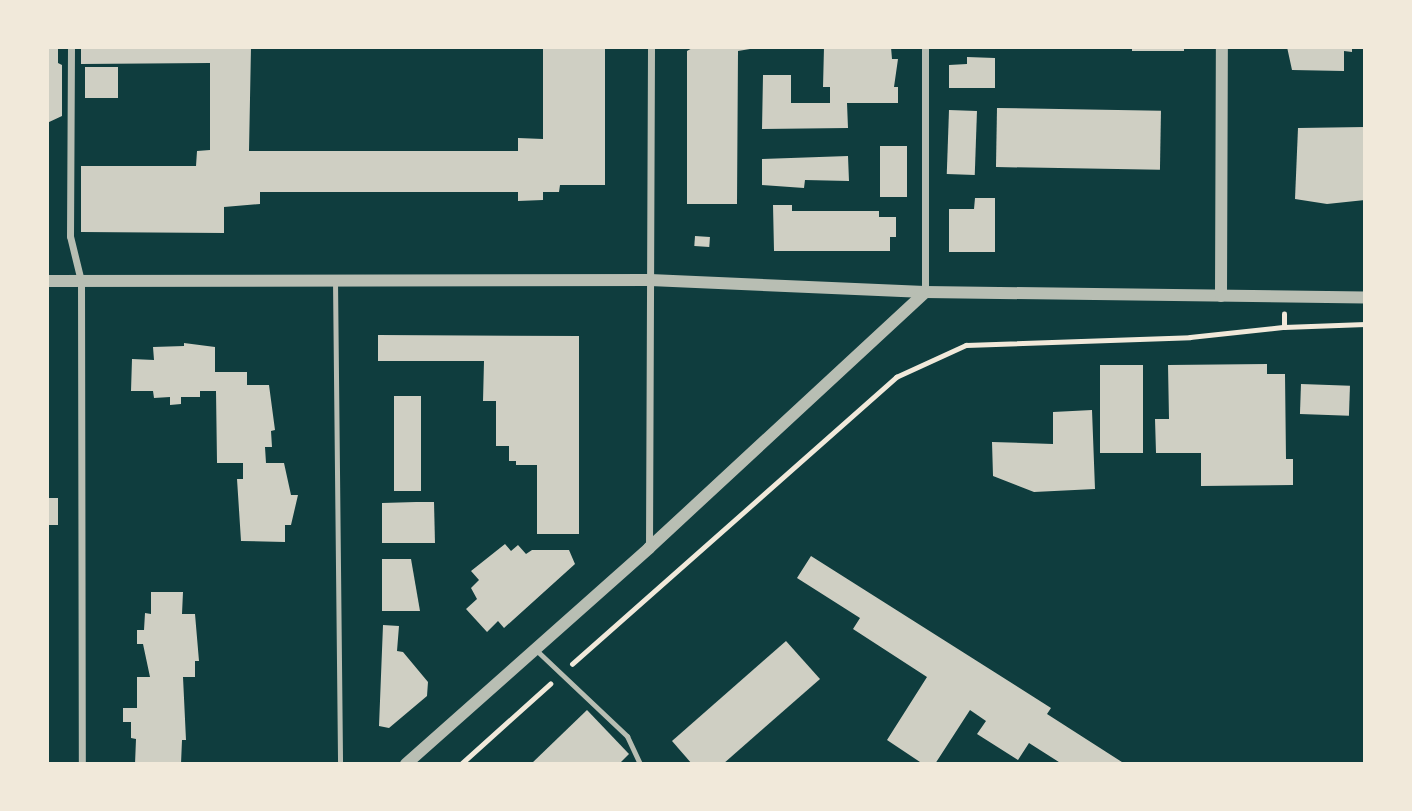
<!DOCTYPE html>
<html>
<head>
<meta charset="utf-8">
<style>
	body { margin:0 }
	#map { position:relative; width:1412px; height:811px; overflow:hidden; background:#0f3d3e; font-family:"Work Sans",sans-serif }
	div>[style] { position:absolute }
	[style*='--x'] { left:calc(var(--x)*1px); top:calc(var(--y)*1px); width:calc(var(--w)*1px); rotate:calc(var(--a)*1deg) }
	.building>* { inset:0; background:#cfcfc3; transform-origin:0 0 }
	.path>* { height:4.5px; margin:-2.25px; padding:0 2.25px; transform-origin:2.25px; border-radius:2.25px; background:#f1e9da }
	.service>* { height:5px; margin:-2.5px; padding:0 2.5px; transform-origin:2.5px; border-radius:2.5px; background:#b8beb3 }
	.minor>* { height:7px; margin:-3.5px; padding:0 3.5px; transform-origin:3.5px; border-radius:3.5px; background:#b8beb3 }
	.tertiary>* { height:12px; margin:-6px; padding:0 6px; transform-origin:6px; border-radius:6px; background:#b8beb3 }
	span { translate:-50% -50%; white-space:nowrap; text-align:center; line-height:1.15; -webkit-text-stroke:5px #f1e9da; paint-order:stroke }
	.frame { position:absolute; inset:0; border:49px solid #f1e9da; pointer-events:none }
</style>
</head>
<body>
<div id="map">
	<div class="building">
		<div style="clip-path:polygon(47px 47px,58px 47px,58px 63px,62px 65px,62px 116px,47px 123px)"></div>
		<div style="clip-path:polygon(81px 47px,251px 47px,249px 151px,518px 151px,518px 138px,543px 139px,543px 47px,605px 47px,605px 185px,560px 185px,559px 192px,543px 192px,543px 200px,518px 201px,518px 192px,260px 192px,260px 204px,224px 207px,224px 233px,81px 232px,81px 166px,196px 166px,197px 151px,210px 150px,210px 63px,81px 64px)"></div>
		<div style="clip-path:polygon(694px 47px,762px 47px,738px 51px,737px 204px,687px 204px,687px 51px)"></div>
		<div style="clip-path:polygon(824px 47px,891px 47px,892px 59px,898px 59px,894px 87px,898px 87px,898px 103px,847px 103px,848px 128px,762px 129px,763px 75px,791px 75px,791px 103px,830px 103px,830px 87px,823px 87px)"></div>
		<div style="left:1132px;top:47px;width:52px;height:4px"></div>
		<div style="clip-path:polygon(1287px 47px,1352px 47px,1352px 52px,1344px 51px,1344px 71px,1292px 70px)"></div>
		<div style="clip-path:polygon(967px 57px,995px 58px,995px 88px,949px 88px,949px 65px,967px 64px)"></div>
		<div style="left:85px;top:67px;width:33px;height:31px"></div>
		<div style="left:997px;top:108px;width:164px;height:59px;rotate:1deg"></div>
		<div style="left:949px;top:110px;width:28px;height:64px;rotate:2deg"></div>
		<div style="clip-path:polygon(1365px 127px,1365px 200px,1327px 204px,1295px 199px,1298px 128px)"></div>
		<div style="left:880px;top:146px;width:27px;height:51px"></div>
		<div style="clip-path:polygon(848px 156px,849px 181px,805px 180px,804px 188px,762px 185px,762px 159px)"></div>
		<div style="clip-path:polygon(975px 198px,995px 198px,995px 252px,949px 252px,949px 209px,974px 209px)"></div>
		<div style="clip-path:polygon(773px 205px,792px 205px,792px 211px,879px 211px,879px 217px,896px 217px,896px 237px,890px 237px,890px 251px,774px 251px)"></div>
		<div style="left:695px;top:236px;width:15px;height:10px;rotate:4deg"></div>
		<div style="clip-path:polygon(378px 335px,579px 336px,579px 534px,537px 534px,537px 465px,516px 465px,516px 461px,509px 461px,509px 446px,496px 446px,496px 401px,483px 401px,484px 361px,378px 361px)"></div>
		<div style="clip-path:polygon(184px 343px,215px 347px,215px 372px,247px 372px,247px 385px,269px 385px,275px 430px,271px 431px,272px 447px,265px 447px,266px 463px,284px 463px,291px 495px,298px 495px,291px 525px,285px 525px,285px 542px,241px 541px,237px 479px,243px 479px,243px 463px,217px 463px,216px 391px,200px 391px,200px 397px,181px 397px,181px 404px,170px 405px,170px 397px,154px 398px,153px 391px,131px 391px,132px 359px,154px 360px,153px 347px,184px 346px)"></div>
		<div style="clip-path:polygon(1267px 364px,1267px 374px,1285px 374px,1286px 459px,1293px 459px,1293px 485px,1201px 486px,1201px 453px,1156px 453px,1155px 419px,1169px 419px,1168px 365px)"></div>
		<div style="left:1100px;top:365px;width:43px;height:88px"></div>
		<div style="left:1301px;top:384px;width:49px;height:30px;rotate:2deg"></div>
		<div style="left:394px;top:396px;width:27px;height:95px"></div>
		<div style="clip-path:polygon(1092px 410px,1095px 489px,1034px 492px,993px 476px,992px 442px,1053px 444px,1053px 412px)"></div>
		<div style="left:47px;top:498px;width:11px;height:27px"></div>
		<div style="clip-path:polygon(416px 502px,434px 502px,435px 543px,382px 543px,382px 503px)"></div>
		<div style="clip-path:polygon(505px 544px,511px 551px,518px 545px,526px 554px,532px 550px,569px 550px,575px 564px,504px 628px,498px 621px,487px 632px,466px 609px,477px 599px,471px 588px,479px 580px,471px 571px)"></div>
		<div style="clip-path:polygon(811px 556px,1051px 708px,1047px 714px,1125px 764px,1062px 764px,1029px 743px,1018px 760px,977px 734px,986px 721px,970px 710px,935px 764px,923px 764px,887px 740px,927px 677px,853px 629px,860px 618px,797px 578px)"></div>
		<div style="clip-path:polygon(382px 559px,411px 559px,420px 611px,382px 611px)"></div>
		<div style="clip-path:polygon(151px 592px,183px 592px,182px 614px,195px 614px,199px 661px,195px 661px,195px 677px,183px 677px,186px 740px,182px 740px,181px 764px,135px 764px,136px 739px,131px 738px,131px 722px,123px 722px,123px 708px,137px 708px,137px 677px,150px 677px,143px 644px,137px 644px,137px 630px,144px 630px,145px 613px,151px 614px)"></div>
		<div style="clip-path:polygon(383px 625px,399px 626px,397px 651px,403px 652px,428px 682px,427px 696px,389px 728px,379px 726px)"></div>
		<div style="clip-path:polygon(786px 641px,820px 679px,723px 764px,692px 764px,672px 741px)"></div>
		<div style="clip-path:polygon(587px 710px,629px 754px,619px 764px,531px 764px)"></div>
	</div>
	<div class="path">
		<div style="--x:1284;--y:327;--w:81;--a:-2.1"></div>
		<div style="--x:572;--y:664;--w:433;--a:-41.5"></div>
		<div style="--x:896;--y:377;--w:77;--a:-24.6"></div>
		<div style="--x:966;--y:345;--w:224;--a:-2"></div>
		<div style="--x:1190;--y:337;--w:95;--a:-6.1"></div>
		<div style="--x:1284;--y:327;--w:13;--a:-90"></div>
		<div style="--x:461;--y:764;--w:120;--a:-42"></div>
	</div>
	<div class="service">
		<div style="--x:335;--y:280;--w:484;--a:89.4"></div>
		<div style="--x:535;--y:649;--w:127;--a:43.4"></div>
		<div style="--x:627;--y:736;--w:31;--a:65"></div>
	</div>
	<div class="minor">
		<div style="--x:71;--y:47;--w:189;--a:90.3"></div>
		<div style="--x:70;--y:236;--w:46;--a:76.3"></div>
		<div style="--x:81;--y:281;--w:483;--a:89.9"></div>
		<div style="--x:925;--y:292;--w:245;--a:-90"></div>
		<div style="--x:649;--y:547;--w:500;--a:-89.77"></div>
	</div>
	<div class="tertiary">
		<div style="--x:47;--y:281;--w:603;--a:-0.1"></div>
		<div style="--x:650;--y:280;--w:275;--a:2.5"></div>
		<div style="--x:925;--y:292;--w:440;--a:0.7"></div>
		<div style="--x:1221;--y:296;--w:249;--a:-89.8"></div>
		<div style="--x:406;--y:764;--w:325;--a:-41.6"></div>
		<div style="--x:649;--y:548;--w:376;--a:-42.8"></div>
	</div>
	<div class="frame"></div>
</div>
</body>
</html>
